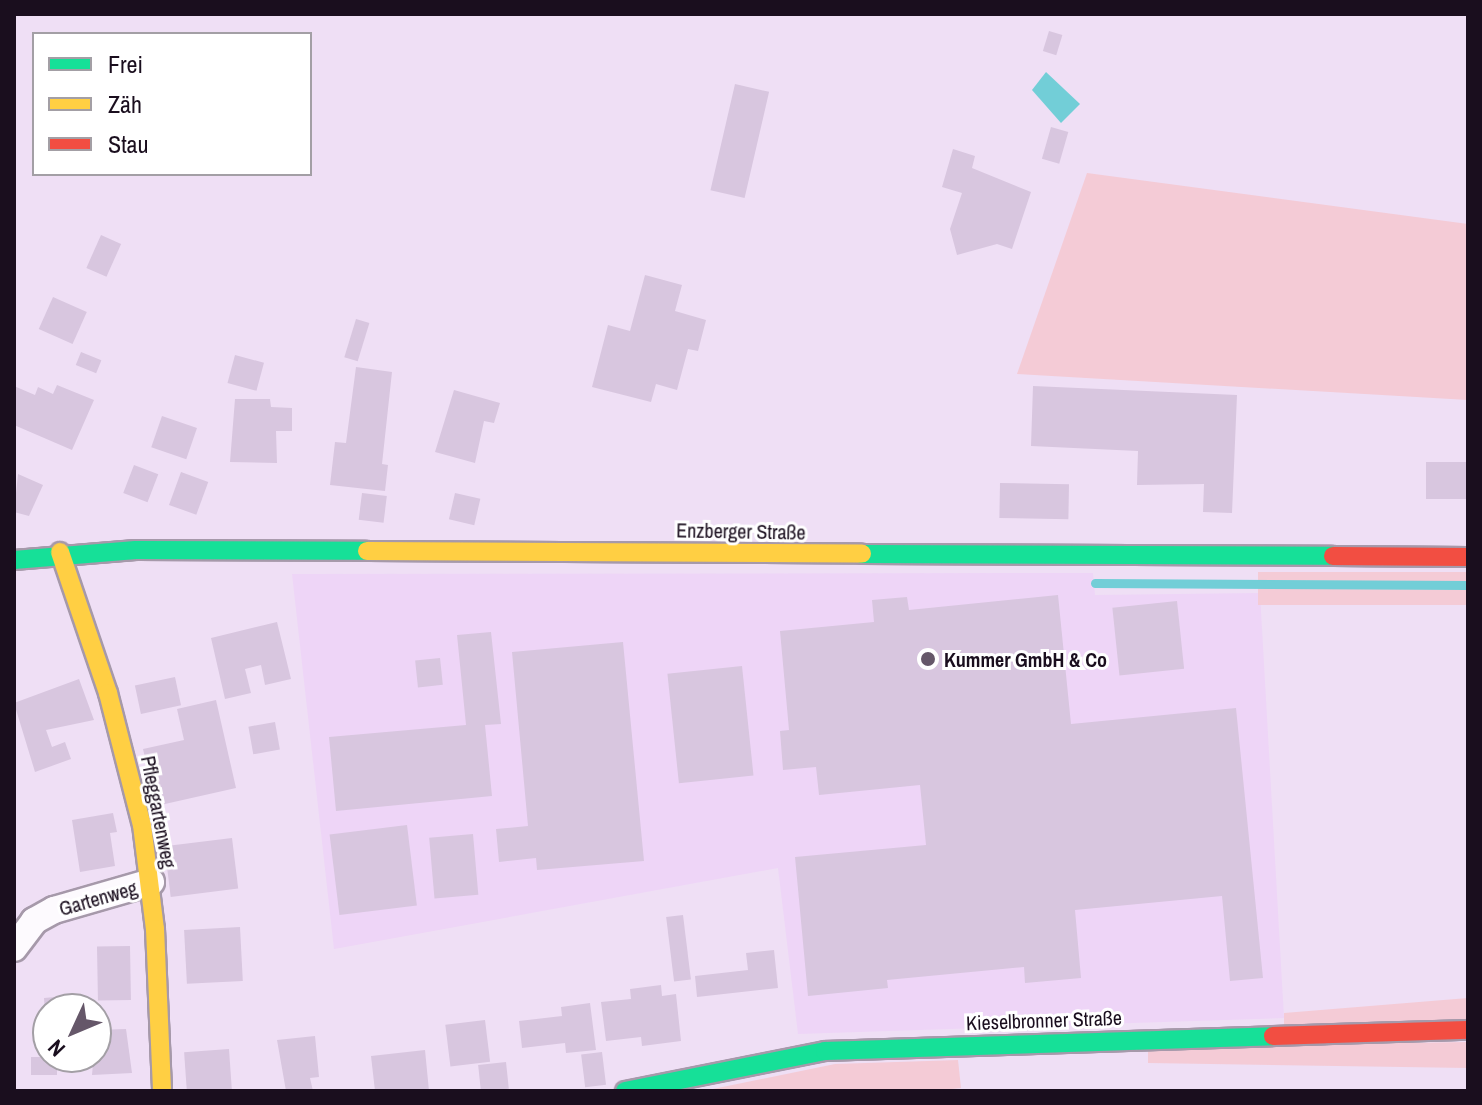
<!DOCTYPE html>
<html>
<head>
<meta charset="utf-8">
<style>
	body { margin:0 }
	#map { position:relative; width:1482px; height:1105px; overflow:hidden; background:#efdff5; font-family:"Archivo Narrow",sans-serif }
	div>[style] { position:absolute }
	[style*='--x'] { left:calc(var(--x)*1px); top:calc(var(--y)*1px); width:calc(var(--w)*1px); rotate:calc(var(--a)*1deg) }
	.built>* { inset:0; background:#eed5f7 }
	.green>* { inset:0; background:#f4cbd6; transform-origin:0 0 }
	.water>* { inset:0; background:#72ced7 }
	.stream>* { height:9px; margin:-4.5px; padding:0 4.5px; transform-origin:4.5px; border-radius:4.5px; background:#72ced7 }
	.building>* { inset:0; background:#d8c6df; transform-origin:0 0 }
	.roads { filter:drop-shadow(2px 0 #a699aa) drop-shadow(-2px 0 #a699aa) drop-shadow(0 2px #a699aa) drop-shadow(0 -2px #a699aa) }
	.street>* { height:26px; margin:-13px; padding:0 13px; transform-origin:13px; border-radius:13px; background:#fdfafe }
	.fast>* { height:18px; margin:-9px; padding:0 9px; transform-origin:9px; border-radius:9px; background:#16e098 }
	.slow>* { height:18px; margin:-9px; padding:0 9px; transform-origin:9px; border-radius:9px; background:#ffcf43 }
	.jam>* { height:18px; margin:-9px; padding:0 9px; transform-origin:9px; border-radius:9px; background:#f24e42 }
	.dots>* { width:22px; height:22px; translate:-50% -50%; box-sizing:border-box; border:4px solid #fff; border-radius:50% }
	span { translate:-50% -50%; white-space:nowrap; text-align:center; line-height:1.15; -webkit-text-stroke:6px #fff; paint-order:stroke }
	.street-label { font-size:20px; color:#1a0e1e }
	.poi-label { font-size:20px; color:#1a0e1e; font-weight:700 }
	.left { translate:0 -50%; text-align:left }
	.frame { position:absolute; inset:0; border:16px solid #1a0e1e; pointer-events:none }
	.legend { position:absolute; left:32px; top:32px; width:280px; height:144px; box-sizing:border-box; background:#fff; border:2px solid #a39fa5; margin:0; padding:10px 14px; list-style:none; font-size:24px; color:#1a0e1e }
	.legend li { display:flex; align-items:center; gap:16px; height:40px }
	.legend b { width:40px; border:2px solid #a39fa5 }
	.north { position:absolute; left:32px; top:993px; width:80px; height:80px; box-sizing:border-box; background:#fff; border:2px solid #a39fa5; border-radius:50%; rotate:226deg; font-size:22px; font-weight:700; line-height:32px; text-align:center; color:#1a0e1e }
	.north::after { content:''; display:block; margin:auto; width:28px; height:36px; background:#655769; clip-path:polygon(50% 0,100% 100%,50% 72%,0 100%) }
</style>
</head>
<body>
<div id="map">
	<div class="built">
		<div style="clip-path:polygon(1093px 573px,1095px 595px,1260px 593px,1284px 1018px,798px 1034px,778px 868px,334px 949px,292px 574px)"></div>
	</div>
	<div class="green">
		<div style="clip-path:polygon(1087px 173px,1468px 224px,1468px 400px,1017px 374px)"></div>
		<div style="left:1258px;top:572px;width:210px;height:33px"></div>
		<div style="clip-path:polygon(1468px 998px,1468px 1024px,1284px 1025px,1284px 1013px)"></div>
		<div style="clip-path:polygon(1468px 1042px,1468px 1068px,1148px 1063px,1148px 1047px)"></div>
		<div style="clip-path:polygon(958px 1060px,961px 1088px,935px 1091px,703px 1091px,835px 1064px)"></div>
	</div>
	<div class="water">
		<div style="clip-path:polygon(1046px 72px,1080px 104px,1061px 123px,1032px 90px)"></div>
	</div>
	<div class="stream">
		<div style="--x:1095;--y:583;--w:373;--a:0.3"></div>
	</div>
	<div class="building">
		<div style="left:1049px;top:31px;width:14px;height:21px;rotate:17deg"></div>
		<div style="left:735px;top:84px;width:35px;height:109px;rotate:13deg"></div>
		<div style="left:1051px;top:127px;width:18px;height:33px;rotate:16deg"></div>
		<div style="clip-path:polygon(953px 149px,975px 156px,972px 168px,1031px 192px,1012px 249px,997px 244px,957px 255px,950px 229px,962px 193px,942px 187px)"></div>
		<div style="left:101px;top:235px;width:22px;height:36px;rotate:24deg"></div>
		<div style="clip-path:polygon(645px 275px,682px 285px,675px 311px,706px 320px,698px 351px,688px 349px,677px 390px,656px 384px,651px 402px,592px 387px,608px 325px,630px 331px)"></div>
		<div style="left:53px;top:297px;width:37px;height:35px;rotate:24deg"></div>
		<div style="left:356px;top:319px;width:14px;height:40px;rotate:17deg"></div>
		<div style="left:81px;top:352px;width:22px;height:14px;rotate:22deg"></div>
		<div style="left:235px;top:355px;width:30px;height:29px;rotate:15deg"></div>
		<div style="clip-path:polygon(356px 367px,392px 372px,382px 464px,388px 465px,385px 491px,330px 485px,335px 442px,346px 443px)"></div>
		<div style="clip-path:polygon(57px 385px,94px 400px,72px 450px,14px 425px,14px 386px,35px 395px,38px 387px,53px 394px)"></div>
		<div style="clip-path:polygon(1033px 386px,1237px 395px,1232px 513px,1203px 512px,1204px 484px,1137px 485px,1138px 451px,1031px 446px)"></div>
		<div style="clip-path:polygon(454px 390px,500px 403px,494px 423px,484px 421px,475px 463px,435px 452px)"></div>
		<div style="clip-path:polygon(235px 399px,270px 399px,271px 407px,292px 408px,292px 431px,276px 431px,277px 463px,230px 462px)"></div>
		<div style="left:162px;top:416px;width:37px;height:33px;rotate:19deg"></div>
		<div style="left:1468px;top:462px;width:37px;height:42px;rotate:90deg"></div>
		<div style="left:134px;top:465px;width:26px;height:30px;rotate:21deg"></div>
		<div style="left:181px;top:472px;width:29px;height:35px;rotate:20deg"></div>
		<div style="clip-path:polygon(18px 474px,43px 485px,29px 516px,14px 512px)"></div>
		<div style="left:1000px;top:483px;width:69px;height:35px;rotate:1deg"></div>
		<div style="left:362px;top:493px;width:25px;height:27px;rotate:7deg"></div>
		<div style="left:455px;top:493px;width:26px;height:27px;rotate:13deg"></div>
		<div style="clip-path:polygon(1058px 595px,1071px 724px,1236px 708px,1263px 978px,1230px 981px,1222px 896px,1075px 910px,1081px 978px,1025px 983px,1024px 967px,887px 980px,888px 988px,808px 996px,795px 857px,926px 845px,920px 785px,819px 795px,816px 767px,783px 770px,780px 731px,789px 730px,780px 631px,874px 622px,872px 600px,907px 597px,909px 610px)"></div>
		<div style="left:1177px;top:601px;width:68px;height:65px;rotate:84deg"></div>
		<div style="clip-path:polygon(277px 622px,291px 679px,265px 685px,261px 665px,245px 669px,251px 693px,225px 699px,211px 638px)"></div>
		<div style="clip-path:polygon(491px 632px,501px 724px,485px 725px,492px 796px,336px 811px,329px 737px,466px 725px,457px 635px)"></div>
		<div style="clip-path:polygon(623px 642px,644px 861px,537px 870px,536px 858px,499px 862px,496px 829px,528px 826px,512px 652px)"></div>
		<div style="left:440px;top:658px;width:27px;height:25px;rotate:84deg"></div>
		<div style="left:742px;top:666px;width:110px;height:75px;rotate:84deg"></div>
		<div style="left:175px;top:677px;width:29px;height:41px;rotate:78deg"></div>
		<div style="clip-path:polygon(79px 679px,94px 720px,46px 730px,52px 747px,65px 742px,71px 759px,35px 772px,14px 703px)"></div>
		<div style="clip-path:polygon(216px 700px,236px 788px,156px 806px,143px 749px,184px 740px,177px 709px)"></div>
		<div style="left:275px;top:722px;width:28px;height:27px;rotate:80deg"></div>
		<div style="clip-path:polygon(113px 813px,117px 832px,110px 833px,115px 866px,80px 872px,72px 820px)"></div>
		<div style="left:407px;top:825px;width:81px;height:78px;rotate:83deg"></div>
		<div style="left:473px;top:834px;width:61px;height:44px;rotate:85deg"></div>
		<div style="left:232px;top:838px;width:51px;height:68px;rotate:83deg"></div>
		<div style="left:683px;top:915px;width:65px;height:17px;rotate:83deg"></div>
		<div style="left:240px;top:927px;width:54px;height:56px;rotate:87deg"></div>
		<div style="left:130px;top:946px;width:54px;height:33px;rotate:89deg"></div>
		<div style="clip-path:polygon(774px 950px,778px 988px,697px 997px,695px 976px,748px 970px,746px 953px)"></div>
		<div style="clip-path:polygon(661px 985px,662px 996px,676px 994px,681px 1041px,642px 1046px,641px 1037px,606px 1041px,601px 1002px,631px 999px,630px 989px)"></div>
		<div style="clip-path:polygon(55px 997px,56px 1009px,45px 1015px,44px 998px)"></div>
		<div style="clip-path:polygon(590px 1003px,596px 1050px,566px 1053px,565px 1043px,522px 1048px,519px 1021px,562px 1016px,561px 1007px)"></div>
		<div style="left:485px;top:1020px;width:42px;height:40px;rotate:83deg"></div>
		<div style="left:48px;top:1021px;width:16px;height:10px;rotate:90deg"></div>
		<div style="clip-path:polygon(126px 1029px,132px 1073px,92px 1075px,96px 1030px)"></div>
		<div style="clip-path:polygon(315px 1036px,319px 1077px,310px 1078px,313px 1091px,286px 1091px,277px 1040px)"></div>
		<div style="left:229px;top:1049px;width:42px;height:45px;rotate:86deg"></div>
		<div style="clip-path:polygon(425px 1050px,429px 1091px,375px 1091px,371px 1056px)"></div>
		<div style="left:602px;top:1052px;width:33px;height:21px;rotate:83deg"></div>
		<div style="left:31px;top:1057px;width:26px;height:18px"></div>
		<div style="left:506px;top:1062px;width:27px;height:28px;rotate:84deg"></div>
	</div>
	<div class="roads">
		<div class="street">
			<div style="--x:14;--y:948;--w:34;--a:-53"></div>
			<div style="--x:34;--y:921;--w:23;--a:-29"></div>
			<div style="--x:54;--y:910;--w:101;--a:-16.1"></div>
		</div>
		<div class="fast">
			<div style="--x:862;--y:554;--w:471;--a:0.2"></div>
			<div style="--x:14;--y:560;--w:122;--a:-4.7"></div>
			<div style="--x:136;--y:550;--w:231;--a:0.2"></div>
			<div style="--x:625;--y:1091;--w:204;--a:-11.3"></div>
			<div style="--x:825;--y:1051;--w:448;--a:-1.9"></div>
		</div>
		<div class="slow">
			<div style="--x:367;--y:551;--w:495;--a:0.3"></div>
			<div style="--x:60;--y:552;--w:149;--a:71.2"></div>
			<div style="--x:108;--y:693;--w:136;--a:75.6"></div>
			<div style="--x:142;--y:825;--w:105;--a:82.9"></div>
			<div style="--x:155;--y:929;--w:162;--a:87.5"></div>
		</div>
		<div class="jam">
			<div style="--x:1333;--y:556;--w:135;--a:0.4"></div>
			<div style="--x:1273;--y:1036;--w:195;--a:-1.8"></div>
		</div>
	</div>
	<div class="dots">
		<div style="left:928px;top:659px;background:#655769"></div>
	</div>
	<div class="street-label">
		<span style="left:741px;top:531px;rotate:1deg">Enzberger Straße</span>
		<span style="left:159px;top:812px;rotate:79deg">Pfleggartenweg</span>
		<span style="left:98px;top:898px;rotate:-16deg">Gartenweg</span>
		<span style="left:1044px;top:1020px;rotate:-2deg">Kieselbronner Straße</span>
	</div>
	<div class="poi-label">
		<span class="left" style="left:944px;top:659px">Kummer GmbH &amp; Co</span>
	</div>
	<div class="frame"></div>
	<ul class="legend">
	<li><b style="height:10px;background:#16e098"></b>Frei</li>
	<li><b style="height:10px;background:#ffcf43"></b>Zäh</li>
	<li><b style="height:10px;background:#f24e42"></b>Stau</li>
	</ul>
	<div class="north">N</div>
</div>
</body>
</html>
